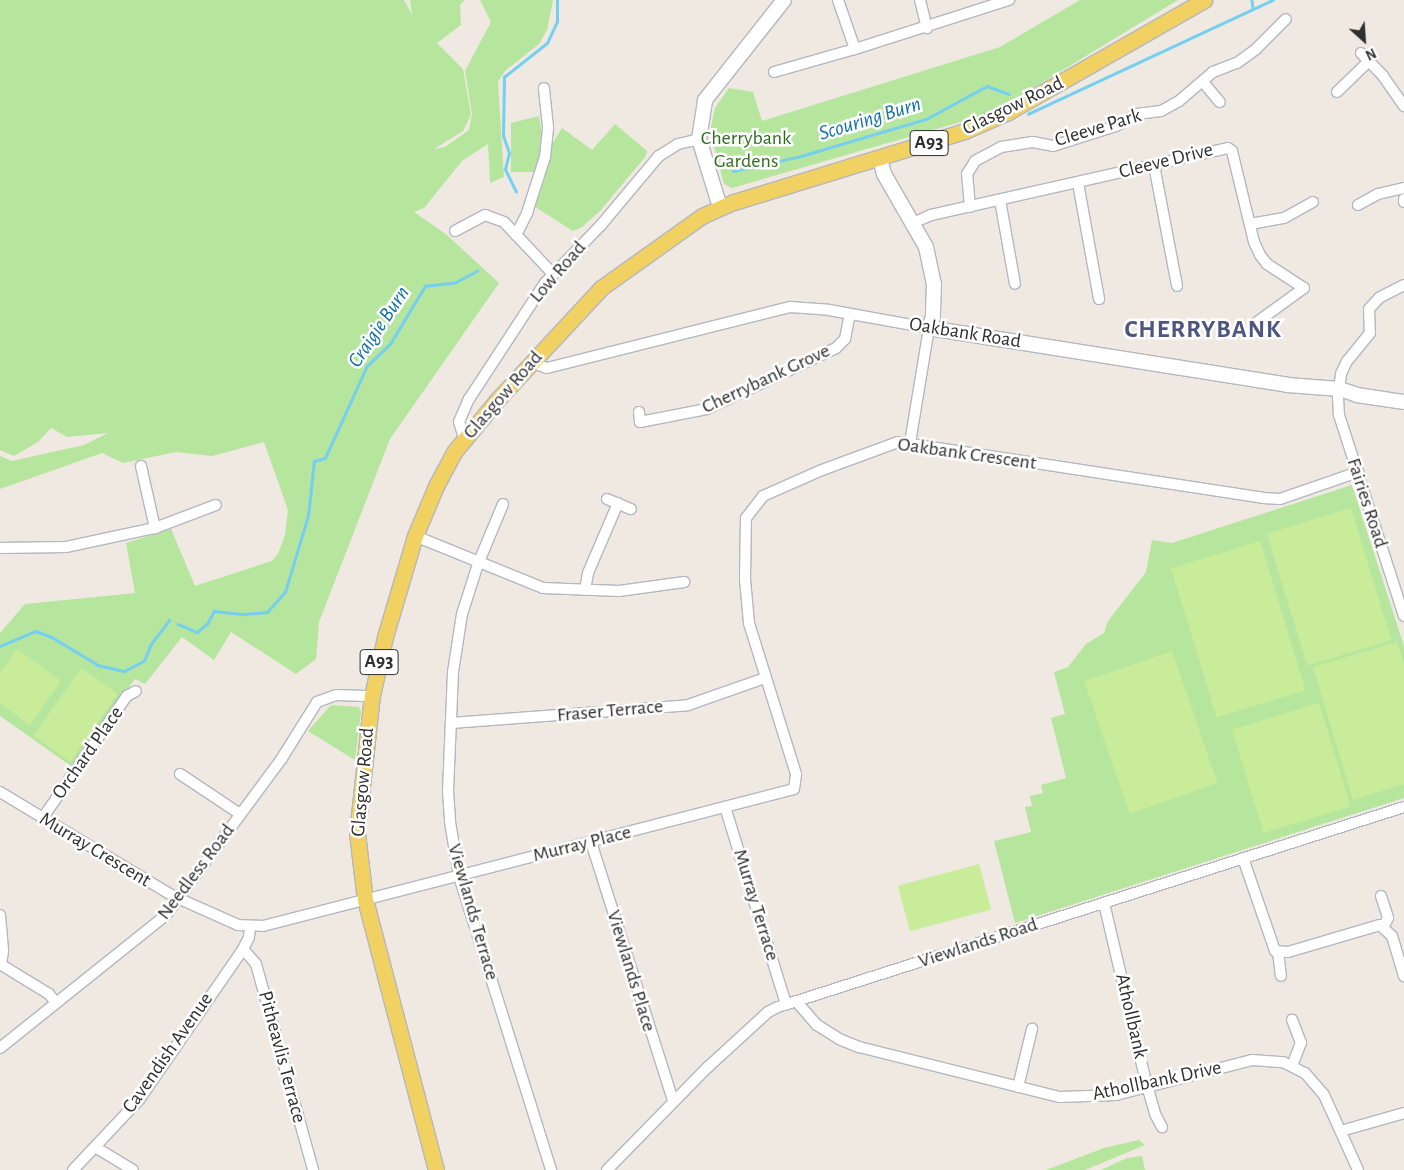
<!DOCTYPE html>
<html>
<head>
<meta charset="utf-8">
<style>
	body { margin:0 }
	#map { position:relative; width:1404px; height:1170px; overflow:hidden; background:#efe9e1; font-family:"Alegreya Sans",sans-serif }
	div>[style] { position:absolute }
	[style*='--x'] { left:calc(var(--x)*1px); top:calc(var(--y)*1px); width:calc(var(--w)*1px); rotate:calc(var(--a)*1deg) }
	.green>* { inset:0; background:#b6e59e }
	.pitch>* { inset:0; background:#c9ec9a; transform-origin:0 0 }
	.stream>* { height:2.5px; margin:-1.25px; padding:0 1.25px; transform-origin:1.25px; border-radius:1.25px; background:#75cff0 }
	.roads { filter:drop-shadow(1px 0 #b4b7c1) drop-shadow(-1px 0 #b4b7c1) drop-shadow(0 1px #b4b7c1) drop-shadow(0 -1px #b4b7c1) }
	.street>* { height:10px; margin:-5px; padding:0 5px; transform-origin:5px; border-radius:5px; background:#fff }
	.secondary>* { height:14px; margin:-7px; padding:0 7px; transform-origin:7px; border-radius:7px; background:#fff }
	.primary>* { height:15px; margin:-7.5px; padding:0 7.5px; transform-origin:7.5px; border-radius:7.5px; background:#f2d163 }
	span { translate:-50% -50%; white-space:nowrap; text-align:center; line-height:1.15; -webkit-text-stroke:5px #fff; paint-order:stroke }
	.shield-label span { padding:1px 4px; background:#fff; border:1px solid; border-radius:4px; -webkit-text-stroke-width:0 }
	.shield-label { font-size:19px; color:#2e2e2e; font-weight:700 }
	.street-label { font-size:20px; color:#2e2e2e }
	.park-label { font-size:20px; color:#2c6e1b }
	.water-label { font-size:21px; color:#0d6fa3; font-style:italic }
	.district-label { font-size:25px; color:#4d5680; font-weight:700; letter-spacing:1px }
	.north { position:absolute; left:1339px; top:15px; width:50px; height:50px; -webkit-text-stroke:4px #fff; paint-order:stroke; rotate:154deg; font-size:14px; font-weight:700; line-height:20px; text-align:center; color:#2e2e2e }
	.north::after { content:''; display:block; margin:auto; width:18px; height:22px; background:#2e2e2e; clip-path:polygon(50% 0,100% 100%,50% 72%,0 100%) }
</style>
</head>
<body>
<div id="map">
	<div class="green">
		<div style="clip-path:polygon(0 0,404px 0,412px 15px,410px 0,465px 0,460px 5px,461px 25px,437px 43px,463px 69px,471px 115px,463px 131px,434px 149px,445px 147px,469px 130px,472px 114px,465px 71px,491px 22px,480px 0,553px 0,547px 30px,539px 44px,505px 71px,498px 82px,504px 177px,490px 183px,488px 144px,462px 161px,424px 208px,414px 212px,447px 235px,499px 283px,390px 439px,319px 622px,316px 659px,296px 674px,231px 632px,214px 660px,182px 637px,145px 684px,135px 679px,71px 766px,0 716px,0 633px,25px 604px,135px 593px,126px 543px,171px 529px,195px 586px,272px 561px,278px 554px,285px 535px,288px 510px,264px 442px,212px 456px,176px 452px,123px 463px,102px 453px,0 489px,0 456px,12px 461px,84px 445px,108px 433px,67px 437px,51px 428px,38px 442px,14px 456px,0 450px)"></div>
		<div style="clip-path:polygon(1080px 0,1178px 0,1007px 104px,978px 117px,732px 188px,724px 184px,710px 131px,715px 108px,729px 88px,753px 92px,762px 121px,1000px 47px)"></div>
		<div style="clip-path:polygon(539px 116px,543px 142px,536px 172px,511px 172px,511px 123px)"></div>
		<div style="clip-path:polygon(615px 124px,647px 151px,646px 156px,600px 211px,582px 227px,573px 231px,535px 207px,545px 178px,550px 147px,562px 128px,592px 150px)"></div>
		<div style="clip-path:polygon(1352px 485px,1404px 646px,1404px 798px,1015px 923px,994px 841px,1031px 832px,1025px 807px,1032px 806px,1030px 796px,1043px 793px,1041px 785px,1066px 778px,1051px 718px,1065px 714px,1054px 672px,1068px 667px,1086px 644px,1104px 633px,1108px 621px,1146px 572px,1152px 540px,1172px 543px)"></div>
		<div style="clip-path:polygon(331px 705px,359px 707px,361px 712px,355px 760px,308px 731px)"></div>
		<div style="clip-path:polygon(1139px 1140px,1145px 1145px,1085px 1170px,1046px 1170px,1104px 1148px)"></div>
		<div style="clip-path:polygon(1142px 1156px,1145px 1170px,1101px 1170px,1127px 1158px)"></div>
	</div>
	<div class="pitch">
		<div style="left:1351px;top:508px;width:138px;height:88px;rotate:73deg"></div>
		<div style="left:1260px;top:541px;width:156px;height:93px;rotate:73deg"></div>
		<div style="clip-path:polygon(1397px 642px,1404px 665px,1404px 784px,1353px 800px,1313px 667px)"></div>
		<div style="clip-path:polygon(17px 649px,61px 681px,30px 725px,0 703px,0 673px)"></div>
		<div style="left:1172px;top:651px;width:140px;height:93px;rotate:71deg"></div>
		<div style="left:81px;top:668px;width:45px;height:83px;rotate:35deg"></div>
		<div style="left:1319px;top:703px;width:108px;height:91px;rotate:73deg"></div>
		<div style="left:979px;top:864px;width:47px;height:84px;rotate:75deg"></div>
	</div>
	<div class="stream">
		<div style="--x:1252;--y:0;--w:8;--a:83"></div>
		<div style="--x:1028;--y:114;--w:270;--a:-25"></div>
		<div style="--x:733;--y:171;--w:70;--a:-12.4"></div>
		<div style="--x:801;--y:156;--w:130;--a:-16.5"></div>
		<div style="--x:926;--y:119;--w:69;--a:-28.4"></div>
		<div style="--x:987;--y:86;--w:23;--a:20"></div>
		<div style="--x:516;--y:192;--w:25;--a:-116"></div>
		<div style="--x:505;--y:169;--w:16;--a:-76"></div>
		<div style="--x:509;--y:153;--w:18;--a:-109"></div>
		<div style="--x:503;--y:136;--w:59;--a:-89"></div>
		<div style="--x:504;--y:77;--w:55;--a:-38.3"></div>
		<div style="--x:547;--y:43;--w:23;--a:-65"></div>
		<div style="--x:557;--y:22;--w:22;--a:-90"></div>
		<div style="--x:178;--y:624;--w:21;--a:23"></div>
		<div style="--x:197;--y:632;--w:13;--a:-39"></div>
		<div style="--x:207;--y:624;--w:15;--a:-62"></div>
		<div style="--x:214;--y:611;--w:30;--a:6"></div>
		<div style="--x:244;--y:614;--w:23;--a:-5"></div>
		<div style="--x:267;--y:612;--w:27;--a:-48"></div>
		<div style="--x:285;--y:592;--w:79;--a:-73.2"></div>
		<div style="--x:308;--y:516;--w:55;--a:-83.8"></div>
		<div style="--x:314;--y:461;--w:11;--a:-15"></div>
		<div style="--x:325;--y:458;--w:101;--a:-65.5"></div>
		<div style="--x:367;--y:366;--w:32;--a:-44"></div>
		<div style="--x:390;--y:344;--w:68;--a:-58.9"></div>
		<div style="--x:425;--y:286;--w:31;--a:-7"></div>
		<div style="--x:456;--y:282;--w:24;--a:-28"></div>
		<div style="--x:0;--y:646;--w:39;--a:-23"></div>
		<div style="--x:36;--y:631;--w:17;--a:21"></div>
		<div style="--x:52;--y:637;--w:54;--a:31.3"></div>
		<div style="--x:98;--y:665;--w:27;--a:13"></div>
		<div style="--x:124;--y:671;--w:22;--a:-27"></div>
		<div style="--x:144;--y:661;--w:18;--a:-68"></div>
		<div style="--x:151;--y:644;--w:30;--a:-53"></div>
	</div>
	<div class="roads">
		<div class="street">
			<div style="--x:838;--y:0;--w:52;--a:70.9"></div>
			<div style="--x:855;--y:49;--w:162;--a:-17.7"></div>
			<div style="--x:920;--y:0;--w:29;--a:76"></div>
			<div style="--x:1361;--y:53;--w:32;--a:46"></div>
			<div style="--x:1383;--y:76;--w:37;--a:55"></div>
			<div style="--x:774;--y:72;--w:84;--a:-15.9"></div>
			<div style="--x:1203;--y:82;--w:26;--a:50"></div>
			<div style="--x:1337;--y:92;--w:45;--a:-44.1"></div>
			<div style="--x:1154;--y:165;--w:123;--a:79.2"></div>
			<div style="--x:1078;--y:183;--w:118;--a:79.7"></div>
			<div style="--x:1404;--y:199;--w:3;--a:90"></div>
			<div style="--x:1000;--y:200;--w:85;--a:79.9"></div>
			<div style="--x:1358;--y:205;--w:23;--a:-29"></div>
			<div style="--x:1378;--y:194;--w:27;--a:-13"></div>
			<div style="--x:970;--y:207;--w:33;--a:-95"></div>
			<div style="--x:967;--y:174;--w:15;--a:-58"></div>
			<div style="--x:975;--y:161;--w:30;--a:-28"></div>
			<div style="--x:1001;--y:147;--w:32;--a:-9"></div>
			<div style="--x:1033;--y:142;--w:20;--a:11"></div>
			<div style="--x:1053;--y:146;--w:66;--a:-17.6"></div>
			<div style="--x:1116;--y:126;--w:24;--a:-30"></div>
			<div style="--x:1137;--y:114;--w:24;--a:-7"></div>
			<div style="--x:1161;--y:111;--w:21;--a:-29"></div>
			<div style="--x:1179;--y:101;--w:45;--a:-40.5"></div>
			<div style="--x:1213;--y:72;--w:26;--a:-21"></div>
			<div style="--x:1237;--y:63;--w:24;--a:-36"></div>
			<div style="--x:1256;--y:49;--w:42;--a:-45"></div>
			<div style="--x:913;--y:223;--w:20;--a:-24"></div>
			<div style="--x:931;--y:215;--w:304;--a:-12.7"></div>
			<div style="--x:1228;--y:148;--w:5;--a:37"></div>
			<div style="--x:1232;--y:151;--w:94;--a:76.4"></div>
			<div style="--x:1254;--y:242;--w:14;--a:65"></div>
			<div style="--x:1260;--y:255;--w:11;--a:52"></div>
			<div style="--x:1267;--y:264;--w:44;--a:33"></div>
			<div style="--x:1304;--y:288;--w:58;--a:144.1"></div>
			<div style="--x:1250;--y:224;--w:35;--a:-10"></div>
			<div style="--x:1284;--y:218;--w:33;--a:-29"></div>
			<div style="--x:455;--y:231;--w:34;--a:-28"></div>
			<div style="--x:485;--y:215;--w:20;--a:20"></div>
			<div style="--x:504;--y:222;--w:71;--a:46.7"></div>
			<div style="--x:516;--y:235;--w:25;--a:-63"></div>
			<div style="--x:527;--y:213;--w:59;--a:-72.2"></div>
			<div style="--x:545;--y:157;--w:30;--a:-84"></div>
			<div style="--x:548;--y:127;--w:39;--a:-96"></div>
			<div style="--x:1404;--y:285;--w:28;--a:153"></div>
			<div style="--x:1379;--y:298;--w:15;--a:132"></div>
			<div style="--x:1369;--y:309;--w:24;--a:88"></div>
			<div style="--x:1370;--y:333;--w:36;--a:129"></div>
			<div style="--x:1347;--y:361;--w:14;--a:115"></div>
			<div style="--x:1341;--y:374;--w:23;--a:97"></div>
			<div style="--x:1338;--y:397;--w:18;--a:87"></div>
			<div style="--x:1339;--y:415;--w:211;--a:72.1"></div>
			<div style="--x:531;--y:362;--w:17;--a:21"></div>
			<div style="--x:547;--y:368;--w:251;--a:-14.1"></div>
			<div style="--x:790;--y:307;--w:39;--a:4"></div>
			<div style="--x:829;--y:310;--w:102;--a:10.2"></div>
			<div style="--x:929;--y:328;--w:117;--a:99.4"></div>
			<div style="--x:639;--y:412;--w:10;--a:84"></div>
			<div style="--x:640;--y:422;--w:68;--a:-11"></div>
			<div style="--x:707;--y:409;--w:143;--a:-25.3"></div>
			<div style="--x:836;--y:348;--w:13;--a:-45"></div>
			<div style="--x:845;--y:339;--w:25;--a:-79"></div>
			<div style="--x:464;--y:438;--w:17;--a:-107"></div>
			<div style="--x:459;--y:422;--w:25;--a:-67"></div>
			<div style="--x:469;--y:399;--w:139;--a:-56.8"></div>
			<div style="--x:545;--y:283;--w:81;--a:-46"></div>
			<div style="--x:601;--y:225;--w:90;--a:-50"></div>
			<div style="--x:659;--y:156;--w:22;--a:-32"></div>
			<div style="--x:678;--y:144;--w:22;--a:-13"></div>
			<div style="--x:141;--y:466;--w:64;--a:77.3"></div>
			<div style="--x:607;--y:499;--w:26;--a:23"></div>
			<div style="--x:503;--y:504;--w:65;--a:112.6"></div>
			<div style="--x:478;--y:564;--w:52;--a:107.7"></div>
			<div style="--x:462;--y:614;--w:59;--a:98.8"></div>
			<div style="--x:453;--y:672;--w:119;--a:92.4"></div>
			<div style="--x:448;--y:791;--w:31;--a:86"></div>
			<div style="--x:450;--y:822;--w:55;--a:80.5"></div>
			<div style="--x:459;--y:876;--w:308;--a:72.6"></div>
			<div style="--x:415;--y:536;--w:138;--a:22.1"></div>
			<div style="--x:543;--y:588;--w:76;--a:2.3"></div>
			<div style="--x:619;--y:591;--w:66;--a:-7.9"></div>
			<div style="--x:0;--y:548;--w:66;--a:-0.9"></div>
			<div style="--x:66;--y:547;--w:91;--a:-12.1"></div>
			<div style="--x:155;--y:528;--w:65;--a:-20.7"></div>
			<div style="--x:585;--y:590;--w:17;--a:-80"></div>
			<div style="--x:588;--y:573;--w:76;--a:-66.8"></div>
			<div style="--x:451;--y:723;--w:238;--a:-4.3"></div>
			<div style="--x:688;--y:705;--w:82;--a:-19.3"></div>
			<div style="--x:180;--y:774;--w:72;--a:33.7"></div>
			<div style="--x:0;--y:792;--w:202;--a:31"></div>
			<div style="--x:173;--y:896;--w:71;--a:24"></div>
			<div style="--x:238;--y:925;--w:25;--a:2"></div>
			<div style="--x:263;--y:926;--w:548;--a:-14.47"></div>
			<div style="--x:794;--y:789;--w:15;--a:-82"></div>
			<div style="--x:796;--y:774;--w:158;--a:-107.3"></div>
			<div style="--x:749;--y:623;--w:44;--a:-95.2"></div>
			<div style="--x:745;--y:579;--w:61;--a:-89.1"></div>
			<div style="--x:746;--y:518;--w:28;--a:-52"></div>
			<div style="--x:763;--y:496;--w:64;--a:-23.8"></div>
			<div style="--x:822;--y:470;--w:81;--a:-20.2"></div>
			<div style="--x:898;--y:442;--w:369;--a:8.7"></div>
			<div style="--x:1263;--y:498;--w:17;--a:3"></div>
			<div style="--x:1280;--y:499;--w:83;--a:-19.1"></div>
			<div style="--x:725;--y:807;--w:206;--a:72.8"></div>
			<div style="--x:42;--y:819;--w:150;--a:-55.4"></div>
			<div style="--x:127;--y:696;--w:10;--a:-29"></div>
			<div style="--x:591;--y:842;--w:271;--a:72.4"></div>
			<div style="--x:1243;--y:858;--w:98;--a:71"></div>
			<div style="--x:1275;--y:951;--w:13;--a:4"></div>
			<div style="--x:1288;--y:952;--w:96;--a:-16.4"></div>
			<div style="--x:1380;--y:925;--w:16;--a:43"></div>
			<div style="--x:1392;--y:936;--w:42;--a:73.3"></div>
			<div style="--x:1381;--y:896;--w:23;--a:72"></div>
			<div style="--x:1388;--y:918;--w:9;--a:117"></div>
			<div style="--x:1104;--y:903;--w:184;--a:76.8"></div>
			<div style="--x:1146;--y:1082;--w:33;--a:74"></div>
			<div style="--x:1155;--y:1114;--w:15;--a:62"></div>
			<div style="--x:0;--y:915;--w:36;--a:85"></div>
			<div style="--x:3;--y:951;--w:14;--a:98"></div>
			<div style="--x:243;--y:949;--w:20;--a:49"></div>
			<div style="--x:256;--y:964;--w:214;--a:74.5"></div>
			<div style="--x:1278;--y:952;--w:24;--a:83"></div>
			<div style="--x:0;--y:964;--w:57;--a:31.5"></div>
			<div style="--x:49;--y:994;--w:11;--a:52"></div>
			<div style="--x:796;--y:1001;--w:32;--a:49"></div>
			<div style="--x:817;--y:1025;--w:26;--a:32"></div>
			<div style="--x:839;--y:1039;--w:22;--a:22"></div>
			<div style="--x:859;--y:1047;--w:207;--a:14"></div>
			<div style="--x:1060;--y:1097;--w:56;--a:-2"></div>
			<div style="--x:1116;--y:1095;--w:140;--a:-14.4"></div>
			<div style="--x:1252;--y:1060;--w:31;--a:4"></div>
			<div style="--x:1283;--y:1062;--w:25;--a:27"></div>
			<div style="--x:1305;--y:1073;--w:29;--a:49"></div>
			<div style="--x:1324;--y:1095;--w:82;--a:65.6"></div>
			<div style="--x:0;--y:1048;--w:213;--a:-38.7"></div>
			<div style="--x:166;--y:915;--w:195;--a:-53.5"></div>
			<div style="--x:282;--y:758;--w:66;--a:-58"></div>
			<div style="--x:317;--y:702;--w:20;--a:-20"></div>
			<div style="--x:336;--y:695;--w:36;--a:2"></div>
			<div style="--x:1292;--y:1066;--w:25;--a:-69"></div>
			<div style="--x:1301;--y:1043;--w:25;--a:-111"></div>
			<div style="--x:1018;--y:1087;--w:60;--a:-76.4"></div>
			<div style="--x:1341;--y:1131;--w:66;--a:-15.9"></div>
			<div style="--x:95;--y:1147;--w:44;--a:31.2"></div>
			<div style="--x:73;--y:1170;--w:96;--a:-46.7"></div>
			<div style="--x:139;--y:1100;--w:183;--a:-55.4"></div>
			<div style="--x:243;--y:949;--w:13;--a:-63"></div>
			<div style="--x:249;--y:937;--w:10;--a:-84"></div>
			<div style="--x:607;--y:1170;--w:144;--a:-45.6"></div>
			<div style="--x:708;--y:1067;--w:81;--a:-42.5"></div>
			<div style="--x:768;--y:1012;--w:11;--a:-27"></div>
			<div style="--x:778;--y:1007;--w:657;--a:-17.72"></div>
		</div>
		<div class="secondary">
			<div style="--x:880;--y:158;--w:16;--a:76"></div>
			<div style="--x:884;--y:174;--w:84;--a:60.1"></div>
			<div style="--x:926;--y:247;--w:38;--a:78"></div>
			<div style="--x:934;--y:284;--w:33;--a:92"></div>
			<div style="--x:933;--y:317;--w:12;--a:110"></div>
			<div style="--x:929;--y:328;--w:363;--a:9"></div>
			<div style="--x:1287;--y:385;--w:53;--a:4.3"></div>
			<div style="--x:1340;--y:389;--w:18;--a:19"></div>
			<div style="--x:1357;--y:395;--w:48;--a:8.5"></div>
			<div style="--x:720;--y:207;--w:71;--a:-107.2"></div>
			<div style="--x:699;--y:139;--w:39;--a:-81"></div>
			<div style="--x:705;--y:100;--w:127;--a:-51.7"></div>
		</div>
		<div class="primary">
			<div style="--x:436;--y:1170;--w:279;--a:-104.7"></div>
			<div style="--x:365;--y:900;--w:67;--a:-96.8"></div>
			<div style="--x:357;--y:833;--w:138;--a:-83.8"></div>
			<div style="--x:372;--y:696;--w:60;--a:-77.6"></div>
			<div style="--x:385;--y:637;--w:105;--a:-73.5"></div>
			<div style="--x:415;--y:536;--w:54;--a:-67.2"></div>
			<div style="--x:436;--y:486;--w:38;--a:-62"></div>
			<div style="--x:454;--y:452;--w:69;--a:-50.3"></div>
			<div style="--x:498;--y:399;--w:151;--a:-47.1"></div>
			<div style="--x:601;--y:288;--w:124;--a:-35.5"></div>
			<div style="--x:702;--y:216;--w:35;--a:-24"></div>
			<div style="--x:734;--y:202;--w:242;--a:-17.1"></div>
			<div style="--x:965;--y:131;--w:47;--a:-23.8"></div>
			<div style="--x:1008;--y:112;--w:226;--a:-29.7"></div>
		</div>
	</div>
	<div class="shield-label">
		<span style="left:929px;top:143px">A93</span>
		<span style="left:379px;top:662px">A93</span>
	</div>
	<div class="street-label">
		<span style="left:1013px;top:106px;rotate:-26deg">Glasgow Road</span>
		<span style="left:1098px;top:128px;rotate:-17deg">Cleeve Park</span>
		<span style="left:1166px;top:161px;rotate:-14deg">Cleeve Drive</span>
		<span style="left:558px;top:272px;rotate:-49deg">Low Road</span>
		<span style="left:965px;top:333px;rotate:9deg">Oakbank Road</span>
		<span style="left:766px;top:379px;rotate:-25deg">Cherrybank Grove</span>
		<span style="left:503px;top:395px;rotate:-49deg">Glasgow Road</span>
		<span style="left:967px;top:454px;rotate:8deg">Oakbank Crescent</span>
		<span style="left:1367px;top:503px;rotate:72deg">Fairies Road</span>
		<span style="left:610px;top:711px;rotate:-5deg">Fraser Terrace</span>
		<span style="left:88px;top:753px;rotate:-55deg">Orchard Place</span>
		<span style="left:363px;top:782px;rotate:-85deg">Glasgow Road</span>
		<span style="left:582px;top:844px;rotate:-14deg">Murray Place</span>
		<span style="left:95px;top:850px;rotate:31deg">Murray Crescent</span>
		<span style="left:196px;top:872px;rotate:-53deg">Needless Road</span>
		<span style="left:756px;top:905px;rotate:73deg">Murray Terrace</span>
		<span style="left:473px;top:912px;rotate:74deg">Viewlands Terrace</span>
		<span style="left:978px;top:943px;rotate:-18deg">Viewlands Road</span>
		<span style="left:631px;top:971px;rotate:73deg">Viewlands Place</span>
		<span style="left:1131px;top:1016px;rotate:77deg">Athollbank</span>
		<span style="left:168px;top:1053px;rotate:-55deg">Cavendish Avenue</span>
		<span style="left:282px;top:1057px;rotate:75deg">Pitheavlis Terrace</span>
		<span style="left:1157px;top:1081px;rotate:-12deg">Athollbank Drive</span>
	</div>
	<div class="park-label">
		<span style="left:746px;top:150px">Cherrybank<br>Gardens</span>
	</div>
	<div class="water-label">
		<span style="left:870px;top:119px;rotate:-17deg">Scouring Burn</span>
		<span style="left:379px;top:327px;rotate:-56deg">Craigie Burn</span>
	</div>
	<div class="district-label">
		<span style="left:1203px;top:330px">CHERRYBANK</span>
	</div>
	<div class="north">N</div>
</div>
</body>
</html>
